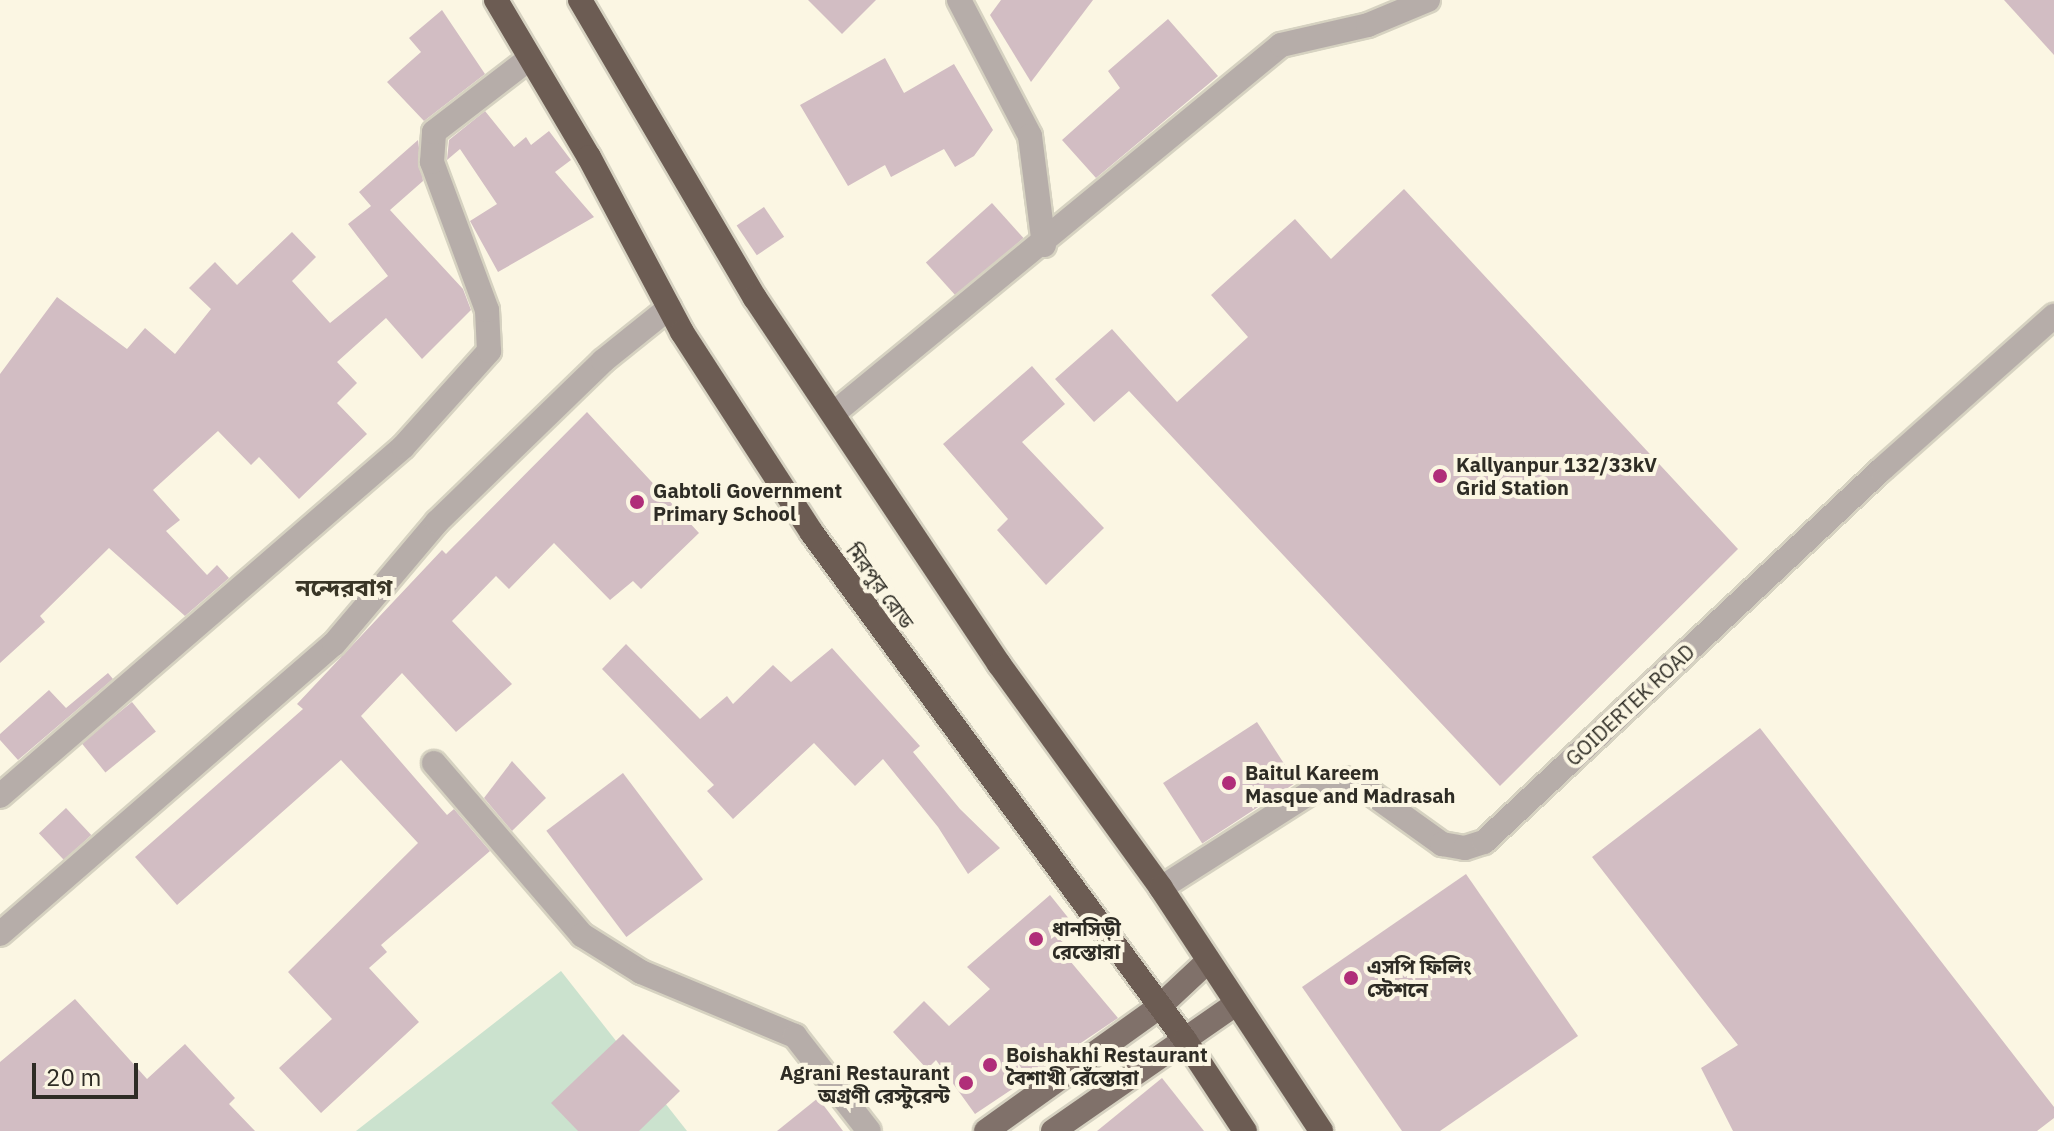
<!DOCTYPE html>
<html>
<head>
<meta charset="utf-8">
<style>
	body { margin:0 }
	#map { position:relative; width:2054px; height:1131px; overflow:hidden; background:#fbf6e3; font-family:"IBM Plex Sans","Noto Sans Bengali",sans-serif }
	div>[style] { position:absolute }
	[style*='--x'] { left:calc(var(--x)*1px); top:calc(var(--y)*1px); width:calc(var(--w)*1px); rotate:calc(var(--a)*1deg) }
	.green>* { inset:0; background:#cbe2ce }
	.building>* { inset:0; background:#d2bdc3; transform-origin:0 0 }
	.roads { filter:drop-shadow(2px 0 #d6d2c1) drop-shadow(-2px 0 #d6d2c1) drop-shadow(0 2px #d6d2c1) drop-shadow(0 -2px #d6d2c1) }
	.minor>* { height:24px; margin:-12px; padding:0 12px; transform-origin:12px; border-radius:12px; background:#b6ada9 }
	.major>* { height:24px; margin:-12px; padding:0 12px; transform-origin:12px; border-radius:12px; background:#80716a }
	.highway>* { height:24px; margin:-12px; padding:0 12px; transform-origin:12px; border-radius:12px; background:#6c5c53 }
	.dots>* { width:22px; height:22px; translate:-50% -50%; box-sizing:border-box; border:4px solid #fbf6e3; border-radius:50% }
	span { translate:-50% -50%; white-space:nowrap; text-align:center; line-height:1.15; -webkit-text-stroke:8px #fbf6e3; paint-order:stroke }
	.poi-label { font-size:20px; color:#2e2c25; font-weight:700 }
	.left { translate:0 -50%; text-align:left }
	.right { translate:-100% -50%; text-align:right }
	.street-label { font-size:20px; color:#2e2c25 }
	.quarter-label { font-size:24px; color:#3a3627; font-weight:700 }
	.scale { position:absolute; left:32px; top:1063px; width:106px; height:36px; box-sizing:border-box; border:4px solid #2e2c25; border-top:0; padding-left:10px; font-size:24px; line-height:28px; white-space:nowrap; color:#2e2c25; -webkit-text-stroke:6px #fbf6e3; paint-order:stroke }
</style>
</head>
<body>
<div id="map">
	<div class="green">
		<div style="clip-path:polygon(561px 971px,687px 1131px,356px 1131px)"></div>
	</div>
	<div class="building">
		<div style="clip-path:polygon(808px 0,876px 0,842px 34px)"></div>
		<div style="clip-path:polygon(1001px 0,1093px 0,1031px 82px,990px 15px)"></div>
		<div style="clip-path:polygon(2004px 0,2054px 0,2054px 55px)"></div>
		<div style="clip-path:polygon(442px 10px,485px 74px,424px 121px,387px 82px,421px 52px,409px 38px)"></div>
		<div style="clip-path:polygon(1168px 19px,1218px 76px,1096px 178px,1062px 140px,1120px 88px,1108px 71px)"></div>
		<div style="clip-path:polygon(885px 58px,904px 93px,954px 64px,993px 130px,974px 156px,955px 167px,944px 149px,891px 177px,885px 165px,848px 186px,800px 105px)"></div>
		<div style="clip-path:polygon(485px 111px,514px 147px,526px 137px,531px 145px,549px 131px,571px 160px,555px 172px,594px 217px,498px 272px,470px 221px,497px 204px,460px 149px,447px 160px,449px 140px)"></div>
		<div style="clip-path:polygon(418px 140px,423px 181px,390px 210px,463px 289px,471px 310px,422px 359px,386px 318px,337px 362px,357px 383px,337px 403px,367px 434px,299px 499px,259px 457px,251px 465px,218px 431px,153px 490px,180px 520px,166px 531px,207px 575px,217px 565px,229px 578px,185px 616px,109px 548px,40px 616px,45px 622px,0 663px,0 374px,57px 297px,127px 349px,145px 328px,175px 354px,211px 309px,189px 288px,215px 262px,237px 285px,292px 232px,316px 257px,292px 281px,330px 323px,388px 276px,348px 224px,371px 206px,359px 192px)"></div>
		<div style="clip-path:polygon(1404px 189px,1738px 549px,1500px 786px,1129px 391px,1094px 422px,1055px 379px,1112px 329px,1177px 402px,1248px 337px,1211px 295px,1295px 219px,1331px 259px)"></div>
		<div style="left:992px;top:203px;width:47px;height:89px;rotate:48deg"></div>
		<div style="left:764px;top:207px;width:36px;height:33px;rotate:56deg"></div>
		<div style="clip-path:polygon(1032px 366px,1065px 404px,1022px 442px,1104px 528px,1046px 585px,997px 530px,1008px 519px,943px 444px)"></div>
		<div style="clip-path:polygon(587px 412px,699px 533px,641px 589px,633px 581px,610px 600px,554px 543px,509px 589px,496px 576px,452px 621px,512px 684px,456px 732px,402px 673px,361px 716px,447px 815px,454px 809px,490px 851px,381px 945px,387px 952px,369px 968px,419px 1022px,321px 1113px,279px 1068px,332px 1019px,288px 972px,418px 843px,341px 760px,177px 905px,135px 857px,303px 709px,297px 704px,442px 550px,446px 554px)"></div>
		<div style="clip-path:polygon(626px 644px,700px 719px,727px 696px,733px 704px,773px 665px,791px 682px,832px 648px,920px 746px,913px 752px,960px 809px,1000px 848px,968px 874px,938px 827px,883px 759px,855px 786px,814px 743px,733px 819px,707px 791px,714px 785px,602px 669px)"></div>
		<div style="clip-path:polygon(108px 673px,113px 679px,18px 760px,0 740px,0 734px,49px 690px,66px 708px)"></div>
		<div style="left:132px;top:702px;width:38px;height:65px;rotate:51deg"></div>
		<div style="left:1257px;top:722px;width:72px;height:112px;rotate:57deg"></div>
		<div style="clip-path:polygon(1760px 728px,2054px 1107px,2054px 1118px,2037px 1131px,1733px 1131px,1701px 1068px,1738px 1045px,1592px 857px)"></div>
		<div style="clip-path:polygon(512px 761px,546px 798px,512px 831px,484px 798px)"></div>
		<div style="left:623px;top:773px;width:133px;height:96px;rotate:53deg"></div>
		<div style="left:66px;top:808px;width:37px;height:37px;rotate:47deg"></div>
		<div style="clip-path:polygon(1466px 874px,1578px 1036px,1440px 1131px,1402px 1131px,1302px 987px)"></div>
		<div style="clip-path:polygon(1050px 895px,1074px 925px,1058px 938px,1065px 944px,1060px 949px,1118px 1018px,975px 1114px,936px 1060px,927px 1069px,893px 1032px,924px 1001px,949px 1026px,990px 989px,967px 967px)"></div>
		<div style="clip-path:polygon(75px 999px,147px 1079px,185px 1044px,235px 1098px,229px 1104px,255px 1131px,0 1131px,0 1062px)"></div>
		<div style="clip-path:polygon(623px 1034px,680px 1091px,639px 1131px,578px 1131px,551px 1103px)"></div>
		<div style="clip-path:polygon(1162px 1078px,1204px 1131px,1097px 1131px)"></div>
		<div style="clip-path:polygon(818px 1098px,843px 1131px,777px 1131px)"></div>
	</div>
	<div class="roads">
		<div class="minor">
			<div style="--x:959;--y:0;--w:153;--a:62.4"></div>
			<div style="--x:1030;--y:136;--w:110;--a:82.7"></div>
			<div style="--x:834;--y:413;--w:579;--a:-39.46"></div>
			<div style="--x:1281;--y:45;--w:89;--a:-12.9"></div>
			<div style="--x:1368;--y:25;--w:65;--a:-22.6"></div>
			<div style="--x:434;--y:763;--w:227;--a:49.3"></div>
			<div style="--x:582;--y:935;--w:70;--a:32.1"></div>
			<div style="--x:641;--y:972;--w:167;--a:22.6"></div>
			<div style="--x:795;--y:1036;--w:120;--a:52.1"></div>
			<div style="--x:0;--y:796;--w:533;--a:-40.89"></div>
			<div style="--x:403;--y:447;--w:129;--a:-48.1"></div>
			<div style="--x:489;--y:351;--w:41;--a:-92.8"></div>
			<div style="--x:487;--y:310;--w:158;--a:-110.4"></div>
			<div style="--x:432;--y:162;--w:30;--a:-86"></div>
			<div style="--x:434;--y:132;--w:121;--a:-37.6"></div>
			<div style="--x:1161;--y:888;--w:198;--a:-32.6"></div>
			<div style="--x:1328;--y:781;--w:17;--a:-7"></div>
			<div style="--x:1345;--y:779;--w:17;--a:24"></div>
			<div style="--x:1361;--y:786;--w:100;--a:35.6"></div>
			<div style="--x:1442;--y:844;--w:23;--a:10"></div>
			<div style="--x:1465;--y:848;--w:20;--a:-18"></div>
			<div style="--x:1484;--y:842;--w:544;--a:-43.14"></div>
			<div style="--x:1881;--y:470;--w:232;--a:-41.7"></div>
			<div style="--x:0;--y:934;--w:442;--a:-41"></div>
			<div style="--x:334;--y:644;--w:160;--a:-49.8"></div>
			<div style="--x:437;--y:522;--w:231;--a:-44.1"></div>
			<div style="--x:603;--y:361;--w:85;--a:-38.8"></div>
		</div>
		<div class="major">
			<div style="--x:986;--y:1131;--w:213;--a:-35.6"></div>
			<div style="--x:1159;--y:1007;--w:67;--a:-43.2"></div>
			<div style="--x:1053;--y:1131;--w:223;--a:-34.8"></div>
		</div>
		<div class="highway">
			<div style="--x:496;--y:0;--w:182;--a:59.4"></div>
			<div style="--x:589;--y:157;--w:198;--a:62"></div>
			<div style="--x:682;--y:332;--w:239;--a:57.1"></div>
			<div style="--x:812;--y:533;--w:629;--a:53.66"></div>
			<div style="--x:1185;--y:1040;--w:109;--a:56.6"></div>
			<div style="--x:580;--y:0;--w:346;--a:59.6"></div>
			<div style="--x:755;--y:298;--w:440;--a:56.3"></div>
			<div style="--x:999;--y:664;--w:276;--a:54.1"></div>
			<div style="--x:1161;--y:888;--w:291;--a:56.6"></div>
		</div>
	</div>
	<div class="dots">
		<div style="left:1440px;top:476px;background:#b02e79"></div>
		<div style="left:637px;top:502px;background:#b02e79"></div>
		<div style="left:1229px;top:783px;background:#b02e79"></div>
		<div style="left:1036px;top:939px;background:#b02e79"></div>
		<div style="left:1351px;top:978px;background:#b02e79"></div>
		<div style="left:990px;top:1065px;background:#b02e79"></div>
		<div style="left:966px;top:1083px;background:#b02e79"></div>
	</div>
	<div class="poi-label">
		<span class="left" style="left:1456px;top:476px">Kallyanpur 132/33kV<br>Grid Station</span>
		<span class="left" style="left:653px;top:502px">Gabtoli Government<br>Primary School</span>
		<span class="left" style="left:1245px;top:784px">Baitul Kareem<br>Masque and Madrasah</span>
		<span class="left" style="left:1052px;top:940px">ধানসিড়ী<br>রেস্তোরা</span>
		<span class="left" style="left:1367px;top:978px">এসপি ফিলিং<br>স্টেশনে</span>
		<span class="left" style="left:1006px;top:1066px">Boishakhi Restaurant<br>বৈশাখী রেঁস্তোরা</span>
		<span class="right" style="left:950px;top:1084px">Agrani Restaurant<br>অগ্রণী রেস্টুরেন্ট</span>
	</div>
	<div class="street-label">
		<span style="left:880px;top:586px;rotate:54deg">মিরপুর রোড</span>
		<span style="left:1630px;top:705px;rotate:-43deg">GOIDERTEK ROAD</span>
	</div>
	<div class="quarter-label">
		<span style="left:344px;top:588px">নন্দেরবাগ</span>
	</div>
	<div class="scale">20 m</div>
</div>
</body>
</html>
